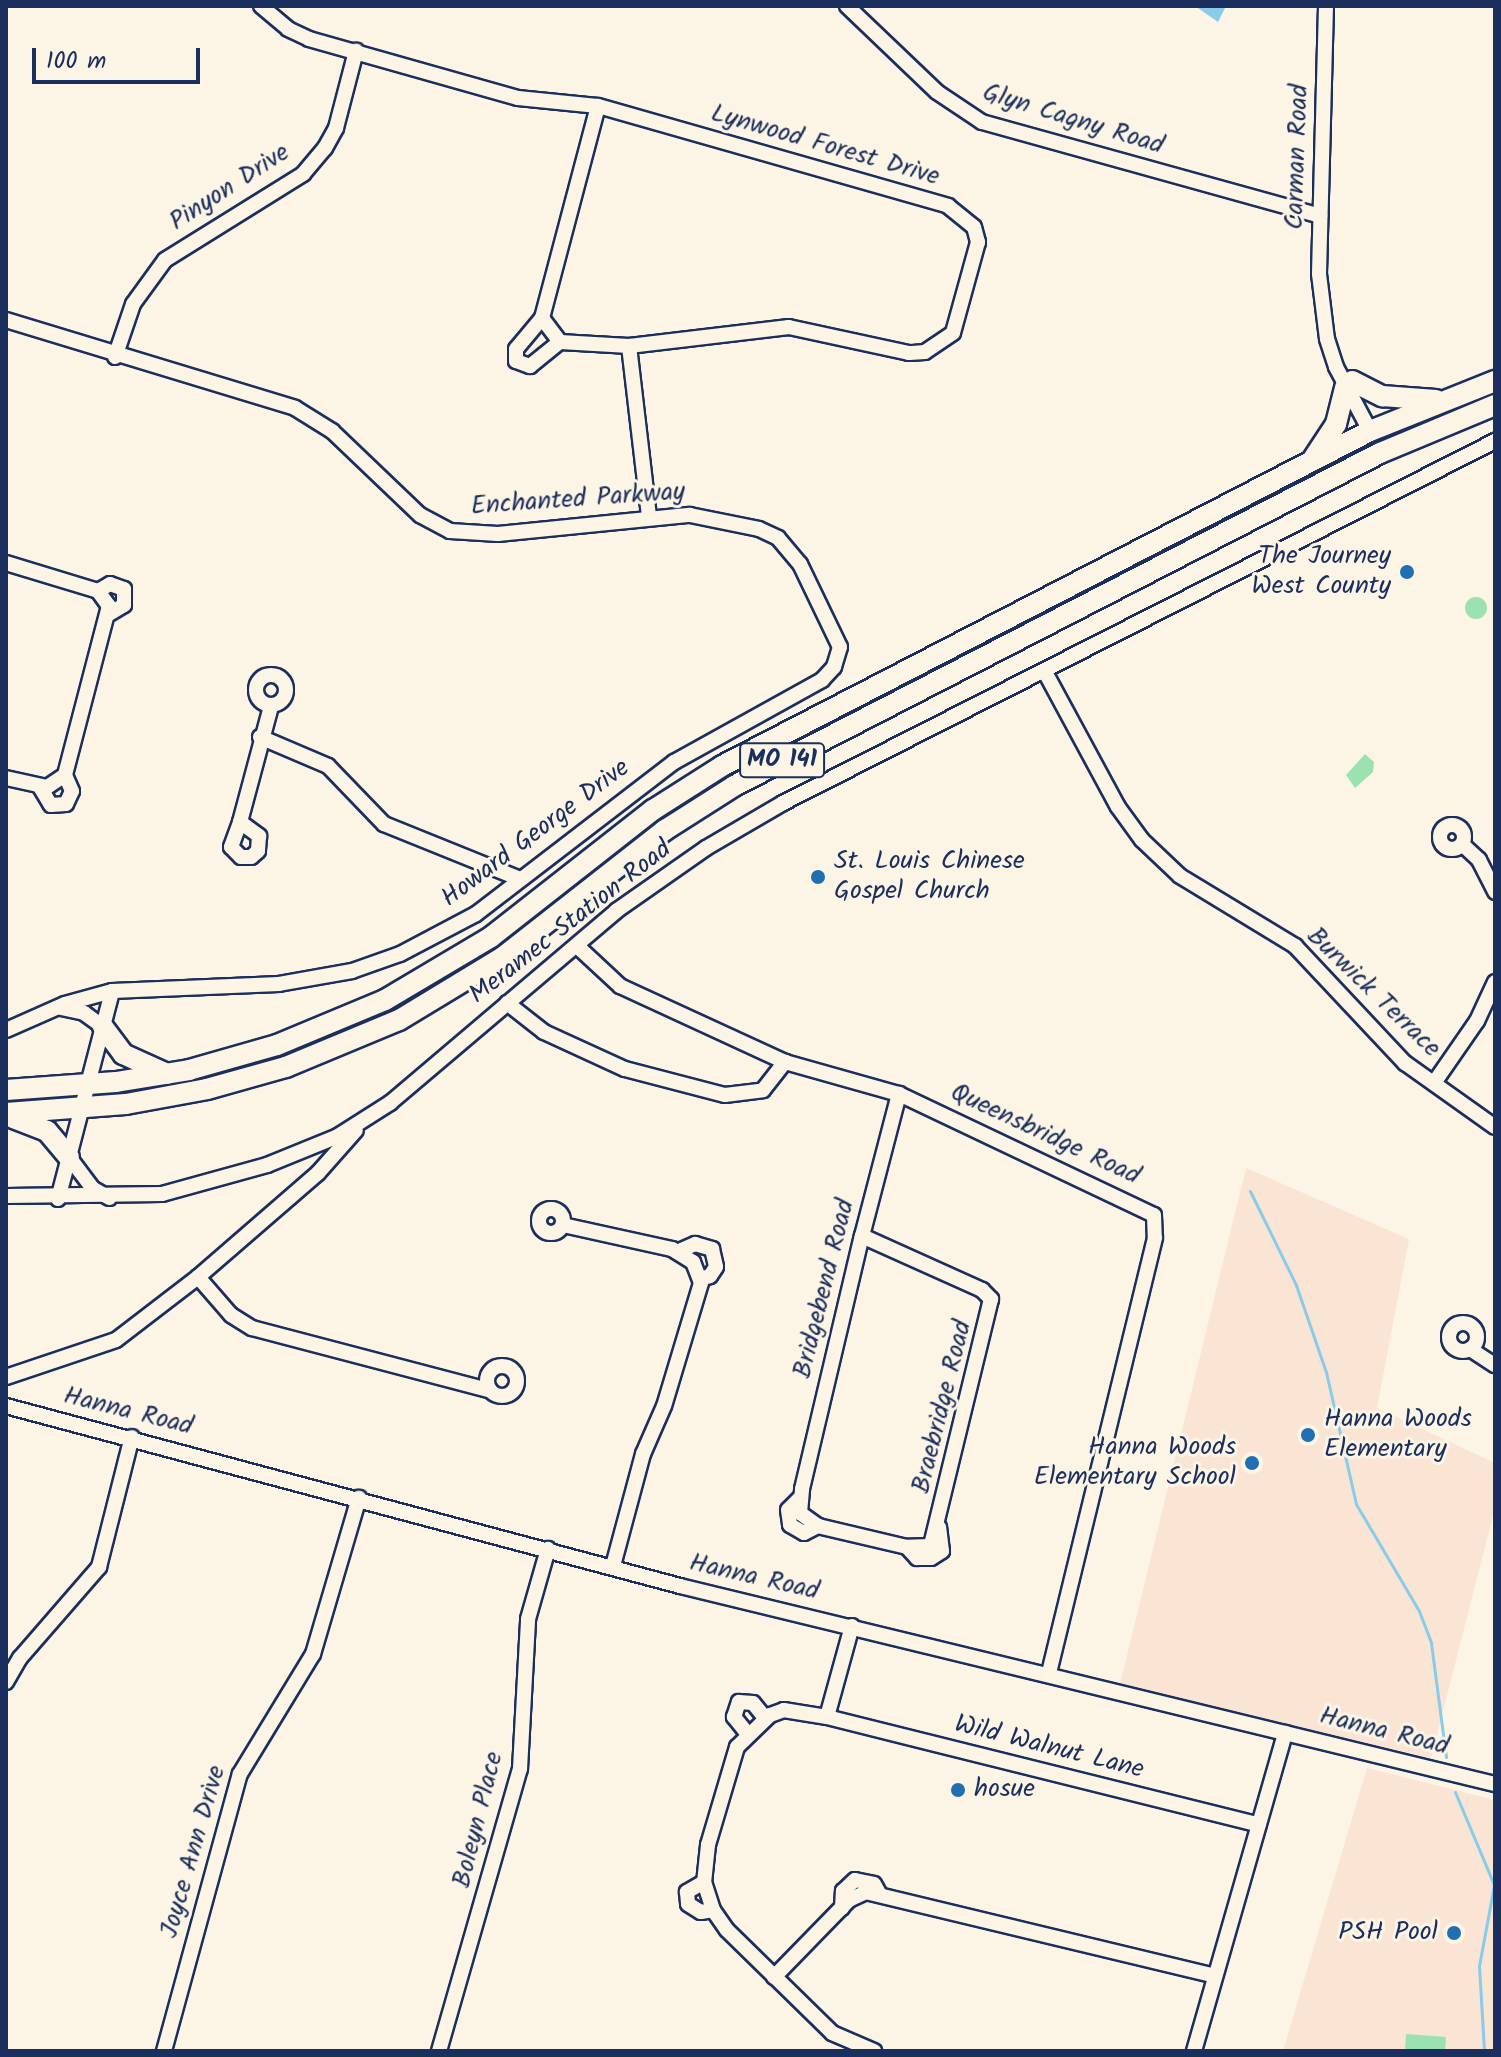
<!DOCTYPE html>
<html>
<head>
<meta charset="utf-8">
<style>
	body { margin:0 }
	#map { position:relative; width:1501px; height:2057px; overflow:hidden; background:#fcf5e5; font-family:Kalam,sans-serif }
	div>[style] { position:absolute }
	[style*='--x'] { left:calc(var(--x)*1px); top:calc(var(--y)*1px); width:calc(var(--w)*1px); rotate:calc(var(--a)*1deg) }
	.built>* { inset:0; background:#fae4d4 }
	.green>* { inset:0; background:#9be2b0 }
	.round { border-radius:50% }
	.water>* { inset:0; background:#88ccea }
	.stream>* { height:3px; margin:-1.5px; padding:0 1.5px; transform-origin:1.5px; border-radius:1.5px; background:#88ccea }
	.roads { filter:drop-shadow(2px 0 #1b2f5e) drop-shadow(-2px 0 #1b2f5e) drop-shadow(0 2px #1b2f5e) drop-shadow(0 -2px #1b2f5e) }
	.minor>* { height:14px; margin:-7px; padding:0 7px; transform-origin:7px; border-radius:7px; background:#fcf5e5 }
	.minor>.ring { margin:-7px; padding:0; box-sizing:content-box; background:none; border:14px solid #fcf5e5; border-radius:50% }
	.highway>* { height:20px; margin:-10px; padding:0 10px; transform-origin:10px; border-radius:10px; background:#fcf5e5 }
	.dots>* { width:22px; height:22px; translate:-50% -50%; box-sizing:border-box; border:4px solid #fcf5e5; border-radius:50% }
	span { translate:-50% -50%; white-space:nowrap; text-align:center; line-height:1.15; -webkit-text-stroke:6px #fcf5e5; paint-order:stroke }
	.shield-label span { padding:2px 6px; background:#fcf5e5; border:2px solid; border-radius:6px; -webkit-text-stroke-width:0 }
	.shield-label { font-size:24px; color:#1b2f5e; font-weight:700 }
	.street-label { font-size:26px; color:#1b2f5e }
	.poi-label { font-size:26px; color:#1b2f5e }
	.right { translate:-100% -50%; text-align:right }
	.left { translate:0 -50%; text-align:left }
	.frame { position:absolute; inset:0; border:8px solid #1b2f5e; pointer-events:none }
	.scale { position:absolute; left:32px; top:48px; width:168px; height:36px; box-sizing:border-box; border:4px solid #1b2f5e; border-top:0; padding-left:10px; font-size:24px; line-height:28px; white-space:nowrap; color:#1b2f5e; -webkit-text-stroke:6px #fcf5e5; paint-order:stroke }
</style>
</head>
<body>
<div id="map">
	<div class="built">
		<div style="clip-path:polygon(1246px 1168px,1409px 1239px,1377px 1408px,1495px 1463px,1495px 1508px,1431px 1758px,1120px 1684px)"></div>
		<div style="clip-path:polygon(1367px 1768px,1495px 1800px,1495px 2051px,1283px 2051px)"></div>
	</div>
	<div class="green">
		<div class="round" style="left:1465px;top:597px;width:22px;height:22px"></div>
		<div style="clip-path:polygon(1365px 754px,1374px 762px,1373px 772px,1355px 788px,1346px 775px)"></div>
		<div style="clip-path:polygon(1406px 2034px,1446px 2037px,1445px 2051px,1405px 2051px)"></div>
	</div>
	<div class="water">
		<div style="clip-path:polygon(1195px 6px,1226px 6px,1218px 22px)"></div>
	</div>
	<div class="stream">
		<div style="--x:1250;--y:1191;--w:105;--a:63.9"></div>
		<div style="--x:1296;--y:1285;--w:92;--a:71"></div>
		<div style="--x:1326;--y:1372;--w:135;--a:77.2"></div>
		<div style="--x:1356;--y:1504;--w:124;--a:59.5"></div>
		<div style="--x:1419;--y:1611;--w:34;--a:69"></div>
		<div style="--x:1431;--y:1643;--w:115;--a:82.5"></div>
		<div style="--x:1455;--y:1792;--w:101;--a:67.2"></div>
		<div style="--x:1494;--y:1885;--w:82;--a:100.5"></div>
		<div style="--x:1479;--y:1966;--w:85;--a:86.6"></div>
	</div>
	<div class="roads">
		<div class="minor">
			<div style="--x:261;--y:6;--w:35;--a:40"></div>
			<div style="--x:288;--y:29;--w:23;--a:25"></div>
			<div style="--x:309;--y:39;--w:217;--a:15.8"></div>
			<div style="--x:518;--y:98;--w:80;--a:5.7"></div>
			<div style="--x:598;--y:106;--w:364;--a:15.9"></div>
			<div style="--x:948;--y:206;--w:33;--a:39"></div>
			<div style="--x:974;--y:227;--w:16;--a:75"></div>
			<div style="--x:978;--y:242;--w:94;--a:105.4"></div>
			<div style="--x:953;--y:333;--w:34;--a:146"></div>
			<div style="--x:925;--y:352;--w:16;--a:176"></div>
			<div style="--x:909;--y:353;--w:123;--a:-167.8"></div>
			<div style="--x:789;--y:327;--w:161;--a:173.2"></div>
			<div style="--x:629;--y:346;--w:69;--a:-176.7"></div>
			<div style="--x:560;--y:342;--w:30;--a:-127"></div>
			<div style="--x:542;--y:318;--w:219;--a:-75.2"></div>
			<div style="--x:847;--y:6;--w:124;--a:43.7"></div>
			<div style="--x:937;--y:92;--w:54;--a:33.7"></div>
			<div style="--x:982;--y:122;--w:351;--a:15.5"></div>
			<div style="--x:1326;--y:6;--w:268;--a:91.5"></div>
			<div style="--x:1319;--y:274;--w:65;--a:83"></div>
			<div style="--x:1327;--y:339;--w:29;--a:72"></div>
			<div style="--x:1336;--y:367;--w:72;--a:62"></div>
			<div style="--x:542;--y:318;--w:40;--a:130"></div>
			<div style="--x:516;--y:349;--w:12;--a:90"></div>
			<div style="--x:516;--y:361;--w:15;--a:20"></div>
			<div style="--x:530;--y:366;--w:38;--a:-39"></div>
			<div style="--x:6;--y:320;--w:302;--a:16.9"></div>
			<div style="--x:295;--y:408;--w:44;--a:31.9"></div>
			<div style="--x:332;--y:431;--w:122;--a:43.7"></div>
			<div style="--x:420;--y:515;--w:34;--a:28"></div>
			<div style="--x:450;--y:531;--w:48;--a:3.6"></div>
			<div style="--x:498;--y:534;--w:193;--a:-5.7"></div>
			<div style="--x:690;--y:515;--w:70;--a:11.5"></div>
			<div style="--x:759;--y:529;--w:21;--a:25"></div>
			<div style="--x:778;--y:538;--w:34;--a:50"></div>
			<div style="--x:800;--y:564;--w:92;--a:64.3"></div>
			<div style="--x:840;--y:647;--w:21;--a:107"></div>
			<div style="--x:834;--y:667;--w:18;--a:133"></div>
			<div style="--x:822;--y:680;--w:169;--a:151"></div>
			<div style="--x:674;--y:762;--w:250;--a:142.5"></div>
			<div style="--x:476;--y:914;--w:86;--a:152.2"></div>
			<div style="--x:400;--y:954;--w:51;--a:160.5"></div>
			<div style="--x:352;--y:971;--w:74;--a:169.9"></div>
			<div style="--x:279;--y:984;--w:167;--a:177.6"></div>
			<div style="--x:112;--y:991;--w:49;--a:164.5"></div>
			<div style="--x:65;--y:1004;--w:64;--a:156.2"></div>
			<div style="--x:629;--y:346;--w:172;--a:83.3"></div>
			<div style="--x:115;--y:357;--w:56;--a:-71.2"></div>
			<div style="--x:133;--y:304;--w:54;--a:-54"></div>
			<div style="--x:165;--y:260;--w:163;--a:-31.9"></div>
			<div style="--x:303;--y:174;--w:34;--a:-50"></div>
			<div style="--x:325;--y:148;--w:23;--a:-61"></div>
			<div style="--x:336;--y:128;--w:80;--a:-75.4"></div>
			<div style="--x:6;--y:563;--w:96;--a:16.9"></div>
			<div style="--x:98;--y:591;--w:19;--a:54"></div>
			<div style="--x:109;--y:606;--w:175;--a:104.6"></div>
			<div style="--x:65;--y:775;--w:22;--a:146"></div>
			<div style="--x:47;--y:787;--w:42;--a:-167.6"></div>
			<div style="--x:98;--y:591;--w:14;--a:-30"></div>
			<div style="--x:110;--y:584;--w:15;--a:20"></div>
			<div style="--x:124;--y:589;--w:16;--a:90"></div>
			<div style="--x:124;--y:605;--w:17;--a:149"></div>
			<div style="--x:1045;--y:672;--w:153;--a:61.6"></div>
			<div style="--x:1118;--y:807;--w:41;--a:54"></div>
			<div style="--x:1142;--y:840;--w:52;--a:43.5"></div>
			<div style="--x:1180;--y:876;--w:135;--a:31.3"></div>
			<div style="--x:1295;--y:946;--w:161;--a:46.8"></div>
			<div style="--x:1405;--y:1063;--w:110;--a:35.4"></div>
			<div class="ring" style="left:256px;top:675px;width:16px;height:16px"></div>
			<div style="--x:260;--y:737;--w:74;--a:23.1"></div>
			<div style="--x:328;--y:766;--w:81;--a:46"></div>
			<div style="--x:384;--y:824;--w:147;--a:22"></div>
			<div style="--x:40;--y:787;--w:21;--a:59"></div>
			<div style="--x:51;--y:805;--w:15;--a:-4"></div>
			<div style="--x:66;--y:804;--w:14;--a:-65"></div>
			<div style="--x:72;--y:791;--w:17;--a:-114"></div>
			<div style="--x:240;--y:822;--w:120;--a:-75"></div>
			<div style="--x:240;--y:822;--w:24;--a:36"></div>
			<div style="--x:259;--y:836;--w:15;--a:94"></div>
			<div style="--x:258;--y:851;--w:9;--a:139"></div>
			<div style="--x:251;--y:857;--w:10;--a:180"></div>
			<div style="--x:241;--y:857;--w:14;--a:-135"></div>
			<div style="--x:231;--y:847;--w:27;--a:-70"></div>
			<div class="ring" style="left:1440px;top:825px;width:10px;height:10px"></div>
			<div style="--x:1462;--y:844;--w:23;--a:43"></div>
			<div style="--x:1479;--y:860;--w:36;--a:63"></div>
			<div style="--x:577;--y:946;--w:59;--a:42.9"></div>
			<div style="--x:620;--y:986;--w:182;--a:24.7"></div>
			<div style="--x:785;--y:1062;--w:118;--a:15.7"></div>
			<div style="--x:899;--y:1094;--w:282;--a:25.4"></div>
			<div style="--x:1154;--y:1215;--w:23;--a:88"></div>
			<div style="--x:1155;--y:1238;--w:449;--a:103.7"></div>
			<div style="--x:507;--y:1003;--w:47;--a:38.1"></div>
			<div style="--x:544;--y:1032;--w:89;--a:24.6"></div>
			<div style="--x:625;--y:1069;--w:103;--a:14.6"></div>
			<div style="--x:725;--y:1095;--w:38;--a:-7"></div>
			<div style="--x:763;--y:1090;--w:36;--a:-52"></div>
			<div style="--x:61;--y:1008;--w:24;--a:12"></div>
			<div style="--x:84;--y:1013;--w:24;--a:36"></div>
			<div style="--x:1434;--y:1083;--w:75;--a:-55.3"></div>
			<div style="--x:1477;--y:1021;--w:43;--a:-65.2"></div>
			<div style="--x:69;--y:1157;--w:39;--a:53"></div>
			<div style="--x:92;--y:1188;--w:20;--a:30"></div>
			<div style="--x:6;--y:1196;--w:156;--a:-0.7"></div>
			<div style="--x:162;--y:1194;--w:109;--a:-15.4"></div>
			<div style="--x:267;--y:1165;--w:77;--a:-22.2"></div>
			<div style="--x:338;--y:1136;--w:62;--a:-32.4"></div>
			<div style="--x:390;--y:1103;--w:297;--a:-40.3"></div>
			<div style="--x:616;--y:911;--w:110;--a:-35"></div>
			<div style="--x:706;--y:848;--w:89;--a:-30.3"></div>
			<div style="--x:783;--y:803;--w:799;--a:-26.95"></div>
			<div style="--x:58;--y:1199;--w:215;--a:-75.4"></div>
			<div class="ring" style="left:539px;top:1209px;width:10px;height:10px"></div>
			<div style="--x:563;--y:1225;--w:112;--a:12.4"></div>
			<div style="--x:672;--y:1249;--w:25;--a:32"></div>
			<div style="--x:693;--y:1262;--w:22;--a:69"></div>
			<div style="--x:701;--y:1283;--w:128;--a:106.7"></div>
			<div style="--x:664;--y:1406;--w:52;--a:113.6"></div>
			<div style="--x:643;--y:1454;--w:116;--a:105"></div>
			<div style="--x:862;--y:1236;--w:132;--a:24.2"></div>
			<div style="--x:982;--y:1290;--w:13;--a:45"></div>
			<div style="--x:991;--y:1299;--w:254;--a:103.7"></div>
			<div style="--x:931;--y:1546;--w:24;--a:178"></div>
			<div style="--x:907;--y:1547;--w:91;--a:-166.7"></div>
			<div style="--x:818;--y:1526;--w:22;--a:-144"></div>
			<div style="--x:800;--y:1513;--w:24;--a:-85"></div>
			<div style="--x:802;--y:1489;--w:260;--a:-76.7"></div>
			<div style="--x:862;--y:1236;--w:147;--a:-75.4"></div>
			<div style="--x:677;--y:1252;--w:20;--a:-24"></div>
			<div style="--x:695;--y:1244;--w:18;--a:16"></div>
			<div style="--x:712;--y:1249;--w:18;--a:77"></div>
			<div style="--x:716;--y:1267;--w:11;--a:124"></div>
			<div style="--x:710;--y:1276;--w:10;--a:163"></div>
			<div style="--x:198;--y:1277;--w:50;--a:49"></div>
			<div style="--x:231;--y:1315;--w:25;--a:32"></div>
			<div style="--x:252;--y:1328;--w:245;--a:14.7"></div>
			<div class="ring" style="left:1449px;top:1323px;width:14px;height:14px"></div>
			<div style="--x:1470;--y:1349;--w:30;--a:33"></div>
			<div class="ring" style="left:487px;top:1366px;width:16px;height:16px"></div>
			<div style="--x:6;--y:1377;--w:116;--a:-18.6"></div>
			<div style="--x:116;--y:1340;--w:103;--a:-37.5"></div>
			<div style="--x:198;--y:1277;--w:159;--a:-40.9"></div>
			<div style="--x:318;--y:1173;--w:57;--a:-48.5"></div>
			<div style="--x:6;--y:1406;--w:698;--a:14.95"></div>
			<div style="--x:680;--y:1586;--w:839;--a:13.66"></div>
			<div style="--x:801;--y:1497;--w:18;--a:135"></div>
			<div style="--x:788;--y:1510;--w:15;--a:82"></div>
			<div style="--x:790;--y:1525;--w:16;--a:30"></div>
			<div style="--x:804;--y:1533;--w:16;--a:-27"></div>
			<div style="--x:907;--y:1547;--w:15;--a:48"></div>
			<div style="--x:917;--y:1558;--w:14;--a:0"></div>
			<div style="--x:931;--y:1558;--w:13;--a:-32"></div>
			<div style="--x:942;--y:1551;--w:24;--a:-97"></div>
			<div style="--x:852;--y:1626;--w:94;--a:105.4"></div>
			<div style="--x:827;--y:1717;--w:44;--a:-170.8"></div>
			<div style="--x:784;--y:1710;--w:15;--a:160"></div>
			<div style="--x:770;--y:1715;--w:46;--a:135.9"></div>
			<div style="--x:737;--y:1747;--w:102;--a:106.5"></div>
			<div style="--x:708;--y:1845;--w:37;--a:96"></div>
			<div style="--x:704;--y:1882;--w:29;--a:72"></div>
			<div style="--x:713;--y:1910;--w:24;--a:55"></div>
			<div style="--x:727;--y:1930;--w:147;--a:44.4"></div>
			<div style="--x:832;--y:2033;--w:46;--a:23.2"></div>
			<div style="--x:6;--y:1682;--w:28;--a:-60"></div>
			<div style="--x:20;--y:1658;--w:121;--a:-49"></div>
			<div style="--x:99;--y:1567;--w:134;--a:-75.8"></div>
			<div style="--x:827;--y:1717;--w:445;--a:14"></div>
			<div style="--x:747;--y:1733;--w:21;--a:-129"></div>
			<div style="--x:734;--y:1717;--w:16;--a:-72"></div>
			<div style="--x:739;--y:1702;--w:14;--a:4"></div>
			<div style="--x:753;--y:1703;--w:19;--a:51"></div>
			<div style="--x:704;--y:1882;--w:20;--a:150"></div>
			<div style="--x:687;--y:1892;--w:12;--a:85"></div>
			<div style="--x:688;--y:1904;--w:15;--a:32"></div>
			<div style="--x:701;--y:1912;--w:12;--a:-9"></div>
			<div style="--x:842;--y:1908;--w:17;--a:-87"></div>
			<div style="--x:843;--y:1891;--w:16;--a:-43"></div>
			<div style="--x:855;--y:1880;--w:19;--a:12"></div>
			<div style="--x:874;--y:1884;--w:10;--a:61"></div>
			<div style="--x:774;--y:1977;--w:107;--a:-45.8"></div>
			<div style="--x:849;--y:1900;--w:19;--a:-25"></div>
			<div style="--x:866;--y:1892;--w:359;--a:13.5"></div>
			<div style="--x:164;--y:2051;--w:287;--a:-74.7"></div>
			<div style="--x:240;--y:1774;--w:140;--a:-58.7"></div>
			<div style="--x:313;--y:1654;--w:163;--a:-73.6"></div>
			<div style="--x:439;--y:2051;--w:293;--a:-74"></div>
			<div style="--x:520;--y:1769;--w:150;--a:-86.9"></div>
			<div style="--x:528;--y:1619;--w:73;--a:-74.1"></div>
			<div style="--x:1194;--y:2051;--w:331;--a:-74"></div>
		</div>
		<div class="highway">
			<div style="--x:1352;--y:381;--w:34;--a:27"></div>
			<div style="--x:1382;--y:396;--w:54;--a:4.2"></div>
			<div style="--x:1313;--y:459;--w:42;--a:-56.7"></div>
			<div style="--x:1336;--y:424;--w:38;--a:-76"></div>
			<div style="--x:103;--y:1027;--w:34;--a:53"></div>
			<div style="--x:123;--y:1054;--w:48;--a:24.4"></div>
			<div style="--x:6;--y:1090;--w:110;--a:-4.2"></div>
			<div style="--x:116;--y:1082;--w:74;--a:-9.3"></div>
			<div style="--x:189;--y:1070;--w:91;--a:-15.9"></div>
			<div style="--x:277;--y:1045;--w:117;--a:-22.6"></div>
			<div style="--x:385;--y:1000;--w:123;--a:-30.7"></div>
			<div style="--x:491;--y:937;--w:206;--a:-38.1"></div>
			<div style="--x:653;--y:810;--w:82;--a:-32.5"></div>
			<div style="--x:722;--y:766;--w:729;--a:-27.34"></div>
			<div style="--x:1370;--y:431;--w:135;--a:-21.8"></div>
			<div style="--x:6;--y:1113;--w:120;--a:-4.3"></div>
			<div style="--x:126;--y:1104;--w:82;--a:-10.5"></div>
			<div style="--x:207;--y:1089;--w:82;--a:-15.6"></div>
			<div style="--x:286;--y:1067;--w:122;--a:-22.6"></div>
			<div style="--x:399;--y:1020;--w:122;--a:-31.2"></div>
			<div style="--x:503;--y:957;--w:206;--a:-38.1"></div>
			<div style="--x:665;--y:830;--w:82;--a:-32.5"></div>
			<div style="--x:734;--y:786;--w:727;--a:-27.27"></div>
			<div style="--x:1380;--y:453;--w:125;--a:-22.7"></div>
			<div style="--x:13;--y:1118;--w:36;--a:21"></div>
			<div style="--x:47;--y:1131;--w:34;--a:50"></div>
		</div>
	</div>
	<div class="dots">
		<div style="left:1407px;top:572px;background:#1f6fb2"></div>
		<div style="left:818px;top:877px;background:#1f6fb2"></div>
		<div style="left:1308px;top:1435px;background:#1f6fb2"></div>
		<div style="left:1252px;top:1463px;background:#1f6fb2"></div>
		<div style="left:958px;top:1790px;background:#1f6fb2"></div>
		<div style="left:1454px;top:1933px;background:#1f6fb2"></div>
	</div>
	<div class="shield-label">
		<span style="left:782px;top:760px">MO 141</span>
	</div>
	<div class="street-label">
		<span style="left:1073px;top:120px;rotate:17deg">Glyn Cagny Road</span>
		<span style="left:825px;top:146px;rotate:16deg">Lynwood Forest Drive</span>
		<span style="left:1298px;top:157px;rotate:-88deg">Carman Road</span>
		<span style="left:230px;top:188px;rotate:-33deg">Pinyon Drive</span>
		<span style="left:578px;top:500px;rotate:-4deg">Enchanted Parkway</span>
		<span style="left:536px;top:834px;rotate:-37deg">Howard George Drive</span>
		<span style="left:571px;top:923px;rotate:-38deg">Meramec Station Road</span>
		<span style="left:1373px;top:993px;rotate:44deg">Burwick Terrace</span>
		<span style="left:1045px;top:1135px;rotate:25deg">Queensbridge Road</span>
		<span style="left:825px;top:1289px;rotate:-76deg">Bridgebend Road</span>
		<span style="left:943px;top:1407px;rotate:-76deg">Braebridge Road</span>
		<span style="left:128px;top:1412px;rotate:14deg">Hanna Road</span>
		<span style="left:754px;top:1578px;rotate:13deg">Hanna Road</span>
		<span style="left:1384px;top:1732px;rotate:14deg">Hanna Road</span>
		<span style="left:1049px;top:1748px;rotate:14deg">Wild Walnut Lane</span>
		<span style="left:479px;top:1820px;rotate:-76deg">Boleyn Place</span>
		<span style="left:194px;top:1852px;rotate:-74deg">Joyce Ann Drive</span>
	</div>
	<div class="poi-label">
		<span class="right" style="left:1391px;top:572px">The Journey<br>West County</span>
		<span class="left" style="left:834px;top:877px">St. Louis Chinese<br>Gospel Church</span>
		<span class="left" style="left:1324px;top:1435px">Hanna Woods<br>Elementary</span>
		<span class="right" style="left:1236px;top:1463px">Hanna Woods<br>Elementary School</span>
		<span class="left" style="left:974px;top:1790px">hosue</span>
		<span class="right" style="left:1438px;top:1933px">PSH Pool</span>
	</div>
	<div class="frame"></div>
	<div class="scale">100 m</div>
</div>
</body>
</html>
